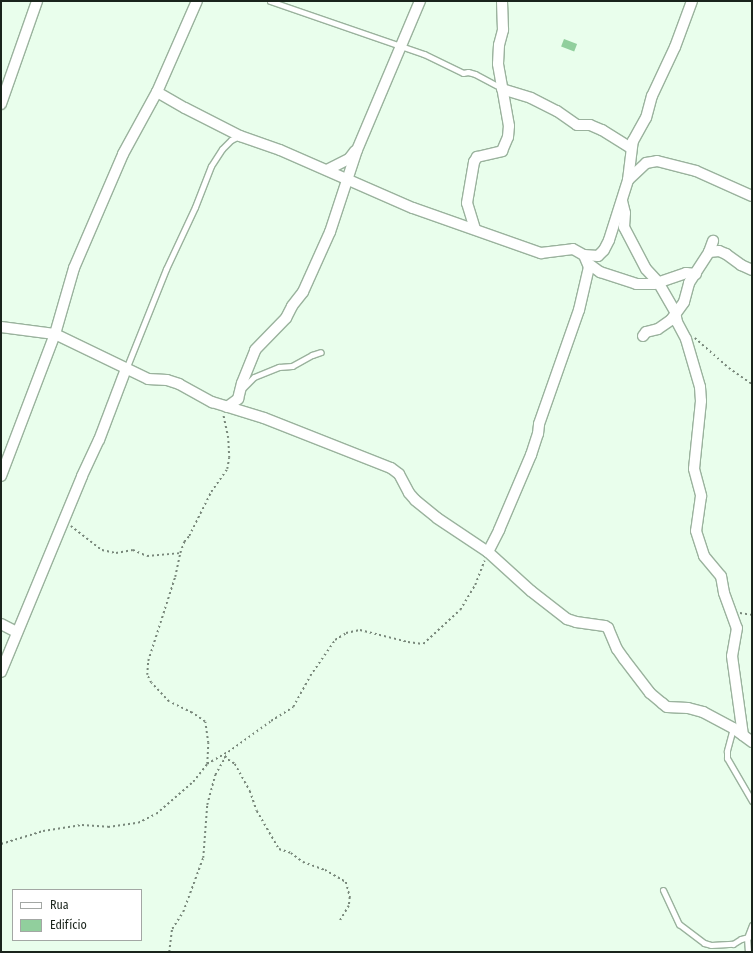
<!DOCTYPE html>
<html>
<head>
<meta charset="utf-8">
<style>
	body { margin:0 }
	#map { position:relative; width:753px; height:953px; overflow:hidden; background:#e9feec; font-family:"Fira Sans Condensed",sans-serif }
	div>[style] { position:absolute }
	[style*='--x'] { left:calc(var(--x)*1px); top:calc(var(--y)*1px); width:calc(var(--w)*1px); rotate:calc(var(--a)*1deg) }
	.building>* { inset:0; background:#91cf9d; transform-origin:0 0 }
	.path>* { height:1.5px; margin-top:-0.75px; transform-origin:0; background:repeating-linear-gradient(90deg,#79887b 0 2px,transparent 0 5px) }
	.roads { filter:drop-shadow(1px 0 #9ab29d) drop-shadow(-1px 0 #9ab29d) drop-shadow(0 1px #9ab29d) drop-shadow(0 -1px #9ab29d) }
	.lane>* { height:5px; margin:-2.5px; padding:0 2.5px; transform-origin:2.5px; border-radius:2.5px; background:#fff }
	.street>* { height:10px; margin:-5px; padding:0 5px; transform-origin:5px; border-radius:5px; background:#fff }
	span { translate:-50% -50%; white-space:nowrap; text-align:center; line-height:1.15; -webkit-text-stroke:4px #fff; paint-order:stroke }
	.frame { position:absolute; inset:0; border:2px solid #1a241c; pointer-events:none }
	.legend { position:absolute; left:12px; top:889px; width:130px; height:52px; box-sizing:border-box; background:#fff; border:1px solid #a3a7a4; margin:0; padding:5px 7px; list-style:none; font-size:12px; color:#1a241c }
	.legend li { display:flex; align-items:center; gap:8px; height:20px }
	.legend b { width:20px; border:1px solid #a3a7a4 }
</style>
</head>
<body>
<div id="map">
	<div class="building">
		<div style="left:564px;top:39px;width:14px;height:8px;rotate:21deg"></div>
	</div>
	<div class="path">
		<div style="--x:695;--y:338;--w:45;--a:41.4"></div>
		<div style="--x:729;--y:368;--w:28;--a:35"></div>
		<div style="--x:71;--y:526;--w:39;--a:38"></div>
		<div style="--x:102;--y:550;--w:14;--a:12"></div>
		<div style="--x:116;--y:553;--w:17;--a:-10"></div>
		<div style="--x:133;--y:550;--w:15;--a:23"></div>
		<div style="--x:147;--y:556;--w:33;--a:-5"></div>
		<div style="--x:740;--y:613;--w:12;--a:9"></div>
		<div style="--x:224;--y:757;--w:13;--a:32"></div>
		<div style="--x:235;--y:764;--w:31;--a:61"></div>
		<div style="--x:250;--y:791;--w:21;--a:71"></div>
		<div style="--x:257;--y:811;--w:44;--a:59.9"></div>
		<div style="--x:279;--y:849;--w:13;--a:18"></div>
		<div style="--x:291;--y:853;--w:15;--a:37"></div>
		<div style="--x:303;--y:862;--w:23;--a:20"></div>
		<div style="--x:325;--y:870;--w:24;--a:30"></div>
		<div style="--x:346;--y:882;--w:16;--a:75"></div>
		<div style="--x:350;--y:897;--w:9;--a:96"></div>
		<div style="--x:349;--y:906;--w:17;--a:121"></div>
		<div style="--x:207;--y:764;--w:21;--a:-87"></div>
		<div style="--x:208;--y:743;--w:21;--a:-98"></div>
		<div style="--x:205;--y:722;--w:16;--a:-145"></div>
		<div style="--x:192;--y:713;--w:25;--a:-154"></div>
		<div style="--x:169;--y:702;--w:26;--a:-133"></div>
		<div style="--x:151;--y:683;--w:9;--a:-117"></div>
		<div style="--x:147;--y:675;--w:14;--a:-86"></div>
		<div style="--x:148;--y:661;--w:88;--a:-72.2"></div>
		<div style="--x:175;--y:577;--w:25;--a:-78"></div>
		<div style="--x:180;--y:553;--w:12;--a:-70"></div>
		<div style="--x:184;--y:542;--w:8;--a:-50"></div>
		<div style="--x:189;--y:536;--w:49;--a:-63.4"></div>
		<div style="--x:211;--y:492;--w:28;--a:-55"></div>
		<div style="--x:227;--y:469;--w:11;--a:-80"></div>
		<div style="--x:229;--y:458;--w:20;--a:-93"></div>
		<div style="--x:228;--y:438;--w:24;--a:-102"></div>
		<div style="--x:1;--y:844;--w:44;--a:-17.2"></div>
		<div style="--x:43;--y:831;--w:39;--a:-9"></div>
		<div style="--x:82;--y:825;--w:26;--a:4"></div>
		<div style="--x:108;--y:827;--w:30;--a:-8"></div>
		<div style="--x:138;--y:823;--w:20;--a:-27"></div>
		<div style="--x:156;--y:814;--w:49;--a:-40.9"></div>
		<div style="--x:193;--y:782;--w:23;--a:-52"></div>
		<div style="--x:207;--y:764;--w:24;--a:-30"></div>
		<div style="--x:228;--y:752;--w:53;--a:-35.8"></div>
		<div style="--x:271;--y:721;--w:26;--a:-32"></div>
		<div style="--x:293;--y:707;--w:35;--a:-61"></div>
		<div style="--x:310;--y:676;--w:44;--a:-55.2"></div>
		<div style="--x:335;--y:640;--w:13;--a:-32"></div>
		<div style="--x:346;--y:633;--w:14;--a:-12"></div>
		<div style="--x:360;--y:630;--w:49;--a:14"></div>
		<div style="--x:408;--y:642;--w:15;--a:8"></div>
		<div style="--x:423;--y:644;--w:50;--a:-42.6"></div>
		<div style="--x:460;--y:610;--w:29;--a:-59"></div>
		<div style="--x:475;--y:585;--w:26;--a:-69"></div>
		<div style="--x:169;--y:952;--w:23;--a:-83"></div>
		<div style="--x:172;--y:929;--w:20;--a:-57"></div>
		<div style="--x:183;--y:912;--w:58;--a:-69.7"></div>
		<div style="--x:203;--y:858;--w:53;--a:-85.7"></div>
		<div style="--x:207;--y:805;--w:31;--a:-75"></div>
		<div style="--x:215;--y:775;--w:24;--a:-60"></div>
	</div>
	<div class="roads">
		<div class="lane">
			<div style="--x:270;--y:1;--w:163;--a:19"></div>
			<div style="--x:424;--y:54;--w:43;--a:26"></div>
			<div style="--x:463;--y:73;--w:5;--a:-11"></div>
			<div style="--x:468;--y:72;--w:7;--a:16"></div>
			<div style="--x:475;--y:74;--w:30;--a:28"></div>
			<div style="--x:126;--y:369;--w:108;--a:-68.2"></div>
			<div style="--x:166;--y:269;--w:68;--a:-64.9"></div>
			<div style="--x:195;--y:207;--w:44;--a:-68.7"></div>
			<div style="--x:211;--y:166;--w:20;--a:-57"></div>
			<div style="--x:222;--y:149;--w:13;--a:-45"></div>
			<div style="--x:231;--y:140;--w:9;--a:-27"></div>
			<div style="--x:244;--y:387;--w:14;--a:-45"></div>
			<div style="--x:254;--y:377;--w:27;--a:-22"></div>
			<div style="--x:279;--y:367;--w:13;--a:-4"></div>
			<div style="--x:292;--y:366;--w:23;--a:-29"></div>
			<div style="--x:312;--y:355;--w:9;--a:-18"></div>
			<div style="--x:733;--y:728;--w:24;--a:105"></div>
			<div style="--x:727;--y:751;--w:7;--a:90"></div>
			<div style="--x:727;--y:758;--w:50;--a:59.8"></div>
			<div style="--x:663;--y:890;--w:38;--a:65"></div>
			<div style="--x:679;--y:924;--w:31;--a:37"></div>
			<div style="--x:704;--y:943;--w:7;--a:16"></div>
			<div style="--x:711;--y:945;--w:22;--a:-3"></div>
			<div style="--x:733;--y:944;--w:9;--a:-32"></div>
			<div style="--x:741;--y:939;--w:11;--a:-15"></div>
			<div style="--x:748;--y:952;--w:14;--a:-94"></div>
			<div style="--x:747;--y:938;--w:14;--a:-69"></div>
		</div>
		<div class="street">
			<div style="--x:502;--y:89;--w:30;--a:17"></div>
			<div style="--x:531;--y:98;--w:29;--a:27"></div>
			<div style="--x:557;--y:111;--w:24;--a:35"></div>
			<div style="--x:577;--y:125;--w:13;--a:0"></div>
			<div style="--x:590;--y:125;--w:13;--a:23"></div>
			<div style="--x:602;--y:130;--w:34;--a:32"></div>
			<div style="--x:157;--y:92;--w:32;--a:30"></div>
			<div style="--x:185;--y:108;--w:62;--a:27"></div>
			<div style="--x:240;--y:136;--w:42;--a:19.3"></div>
			<div style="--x:280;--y:150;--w:145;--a:23.6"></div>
			<div style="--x:413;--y:208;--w:136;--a:19.4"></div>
			<div style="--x:541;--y:253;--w:32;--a:-7"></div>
			<div style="--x:573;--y:249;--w:13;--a:29"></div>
			<div style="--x:584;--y:255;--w:14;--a:4"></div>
			<div style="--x:598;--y:256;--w:8;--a:-45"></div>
			<div style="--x:604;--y:250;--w:11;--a:-63"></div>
			<div style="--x:609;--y:240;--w:63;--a:-72.4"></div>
			<div style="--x:628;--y:180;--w:39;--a:-83"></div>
			<div style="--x:633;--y:141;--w:26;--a:-61"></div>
			<div style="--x:646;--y:118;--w:23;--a:-75"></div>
			<div style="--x:652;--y:96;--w:54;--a:-64.9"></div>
			<div style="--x:675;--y:47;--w:49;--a:-69.7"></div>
			<div style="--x:1;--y:104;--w:109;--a:-70.7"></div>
			<div style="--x:327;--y:170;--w:25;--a:-27"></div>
			<div style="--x:349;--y:159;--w:10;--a:-53"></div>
			<div style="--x:628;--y:180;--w:25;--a:-43"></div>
			<div style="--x:646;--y:163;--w:11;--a:-10"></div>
			<div style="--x:657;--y:161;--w:40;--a:14.4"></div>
			<div style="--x:696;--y:171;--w:61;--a:24.1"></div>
			<div style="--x:622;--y:201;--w:12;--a:76"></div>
			<div style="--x:625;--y:213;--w:14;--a:94"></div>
			<div style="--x:624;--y:227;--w:47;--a:62.4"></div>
			<div style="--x:646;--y:269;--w:18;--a:47"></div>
			<div style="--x:658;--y:282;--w:34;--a:60"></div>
			<div style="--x:675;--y:312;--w:10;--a:79"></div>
			<div style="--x:677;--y:322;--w:19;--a:62"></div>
			<div style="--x:686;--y:339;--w:50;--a:73.7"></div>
			<div style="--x:700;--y:387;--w:14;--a:86"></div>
			<div style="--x:701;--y:401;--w:68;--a:95.9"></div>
			<div style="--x:694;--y:469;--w:28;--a:75"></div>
			<div style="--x:701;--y:496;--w:35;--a:98"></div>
			<div style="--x:696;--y:531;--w:26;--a:72"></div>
			<div style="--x:704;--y:556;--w:26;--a:50"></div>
			<div style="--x:721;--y:576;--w:17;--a:80"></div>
			<div style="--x:724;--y:593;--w:37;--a:70"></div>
			<div style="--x:737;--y:628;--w:28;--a:100"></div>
			<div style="--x:732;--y:656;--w:80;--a:82.1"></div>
			<div style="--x:475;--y:229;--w:27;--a:-107"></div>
			<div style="--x:467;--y:203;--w:42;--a:-80.3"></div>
			<div style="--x:474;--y:162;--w:6;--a:-59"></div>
			<div style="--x:477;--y:157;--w:26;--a:-13"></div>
			<div style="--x:502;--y:151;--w:15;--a:-67"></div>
			<div style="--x:508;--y:137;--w:11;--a:-85"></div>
			<div style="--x:509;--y:126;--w:63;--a:-100.1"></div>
			<div style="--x:498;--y:64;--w:19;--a:-87"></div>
			<div style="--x:499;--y:45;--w:16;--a:-75"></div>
			<div style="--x:503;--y:30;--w:29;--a:-92"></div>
			<div style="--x:709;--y:252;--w:10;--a:-6"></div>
			<div style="--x:719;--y:251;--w:8;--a:23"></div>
			<div style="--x:726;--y:254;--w:19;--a:36"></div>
			<div style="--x:741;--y:265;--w:12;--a:24"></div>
			<div style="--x:589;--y:264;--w:14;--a:36"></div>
			<div style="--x:600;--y:272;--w:38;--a:18"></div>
			<div style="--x:636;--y:284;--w:18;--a:0"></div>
			<div style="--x:654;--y:284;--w:34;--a:-19"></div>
			<div style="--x:686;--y:273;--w:10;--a:6"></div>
			<div style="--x:1;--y:327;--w:54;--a:7.4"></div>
			<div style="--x:55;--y:334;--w:103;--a:25.8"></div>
			<div style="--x:148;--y:379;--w:19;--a:3"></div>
			<div style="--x:167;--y:380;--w:13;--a:18"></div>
			<div style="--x:179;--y:384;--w:38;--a:29"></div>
			<div style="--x:212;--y:402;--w:54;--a:17.1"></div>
			<div style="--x:264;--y:418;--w:136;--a:21.5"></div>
			<div style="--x:391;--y:468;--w:10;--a:37"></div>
			<div style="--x:399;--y:474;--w:21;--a:62"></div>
			<div style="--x:409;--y:493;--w:9;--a:49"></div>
			<div style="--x:415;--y:500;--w:28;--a:39"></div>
			<div style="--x:437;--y:518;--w:61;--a:33.7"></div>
			<div style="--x:488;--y:552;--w:58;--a:42.2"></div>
			<div style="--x:531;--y:591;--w:46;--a:37.9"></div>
			<div style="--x:567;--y:619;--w:9;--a:18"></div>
			<div style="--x:576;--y:622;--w:29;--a:8"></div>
			<div style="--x:605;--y:626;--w:4;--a:34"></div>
			<div style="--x:608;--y:628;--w:23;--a:67"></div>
			<div style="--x:617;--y:649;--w:12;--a:55"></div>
			<div style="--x:624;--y:659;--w:43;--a:52.6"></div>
			<div style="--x:650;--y:693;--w:16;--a:40"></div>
			<div style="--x:662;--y:703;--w:6;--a:39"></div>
			<div style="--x:667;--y:707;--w:21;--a:3"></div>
			<div style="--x:688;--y:708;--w:16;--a:15"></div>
			<div style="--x:703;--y:712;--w:34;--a:28"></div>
			<div style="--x:733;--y:728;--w:24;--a:36"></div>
			<div style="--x:643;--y:336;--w:5;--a:-53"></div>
			<div style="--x:646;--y:332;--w:12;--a:-14"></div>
			<div style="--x:658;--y:329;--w:16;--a:-35"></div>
			<div style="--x:671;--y:320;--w:22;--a:-54"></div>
			<div style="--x:684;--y:302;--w:20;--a:-75"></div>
			<div style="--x:689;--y:283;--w:37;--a:-57"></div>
			<div style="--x:709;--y:252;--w:12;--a:-70"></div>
			<div style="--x:227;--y:407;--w:14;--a:-36"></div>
			<div style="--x:238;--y:399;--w:16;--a:-76"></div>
			<div style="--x:242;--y:383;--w:35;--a:-68"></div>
			<div style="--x:255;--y:350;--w:45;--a:-45.9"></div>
			<div style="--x:286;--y:318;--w:13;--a:-63"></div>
			<div style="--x:292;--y:306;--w:18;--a:-52"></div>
			<div style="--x:303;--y:292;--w:66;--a:-65.8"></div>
			<div style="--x:330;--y:232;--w:86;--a:-71.8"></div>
			<div style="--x:357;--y:150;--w:162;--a:-67.1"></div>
			<div style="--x:1;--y:476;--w:152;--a:-69.2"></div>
			<div style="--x:55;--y:334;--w:69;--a:-73.9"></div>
			<div style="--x:74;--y:268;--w:124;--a:-66.7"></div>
			<div style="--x:123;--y:154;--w:71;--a:-61.3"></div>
			<div style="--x:157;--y:92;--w:99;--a:-66.3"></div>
			<div style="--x:488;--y:552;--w:25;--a:-63"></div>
			<div style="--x:499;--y:530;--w:82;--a:-66.9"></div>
			<div style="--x:531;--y:455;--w:22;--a:-72"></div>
			<div style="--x:538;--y:434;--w:10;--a:-84"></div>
			<div style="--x:539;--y:424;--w:121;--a:-70.7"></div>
			<div style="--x:579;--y:310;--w:44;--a:-76.9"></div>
			<div style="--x:589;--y:267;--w:13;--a:-113"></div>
			<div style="--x:1;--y:624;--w:18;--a:27"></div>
			<div style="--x:1;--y:672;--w:212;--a:-67.5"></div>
			<div style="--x:82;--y:476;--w:40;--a:-65"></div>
			<div style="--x:99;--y:440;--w:76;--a:-69.2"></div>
		</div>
	</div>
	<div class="frame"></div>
	<ul class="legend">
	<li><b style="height:5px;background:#fff"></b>Rua</li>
	<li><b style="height:11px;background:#91cf9d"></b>Edifício</li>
	</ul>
</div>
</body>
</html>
